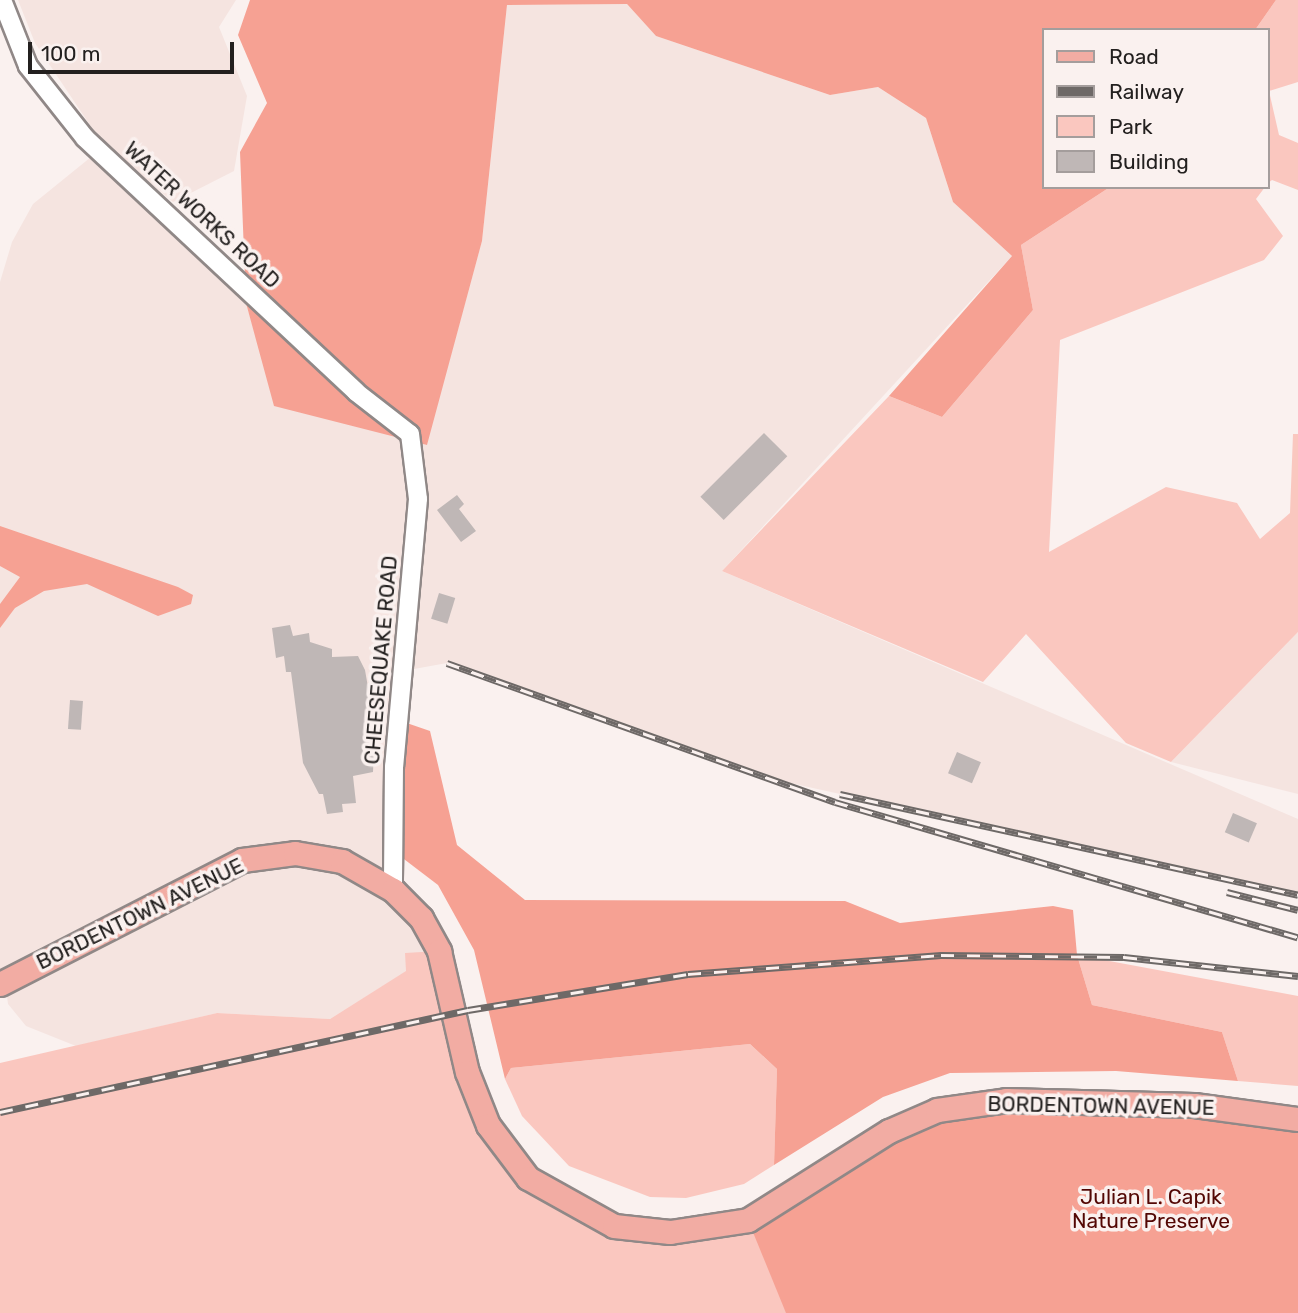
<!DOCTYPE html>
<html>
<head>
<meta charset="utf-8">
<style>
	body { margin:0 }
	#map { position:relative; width:1298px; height:1313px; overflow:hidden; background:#faf1ef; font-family:Rubik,sans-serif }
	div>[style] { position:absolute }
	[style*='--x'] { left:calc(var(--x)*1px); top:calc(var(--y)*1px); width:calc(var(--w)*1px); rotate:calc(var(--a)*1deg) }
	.built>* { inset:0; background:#f5e4e0 }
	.green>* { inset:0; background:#fac7bf }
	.forest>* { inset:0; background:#f6a193 }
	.building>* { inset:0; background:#bfb7b6; transform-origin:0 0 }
	.roads { filter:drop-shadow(2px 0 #908887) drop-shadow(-2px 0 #908887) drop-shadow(0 2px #908887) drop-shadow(0 -2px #908887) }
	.minor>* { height:18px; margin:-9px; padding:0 9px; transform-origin:9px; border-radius:9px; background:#fff }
	.major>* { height:23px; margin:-11.5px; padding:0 11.5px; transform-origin:11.5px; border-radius:11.5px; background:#f2aca3 }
	.rail>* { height:7px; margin-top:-3.5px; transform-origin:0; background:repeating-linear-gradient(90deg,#faf1ef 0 13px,#6e6967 0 26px); box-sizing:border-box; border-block:2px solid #6e6967 }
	span { translate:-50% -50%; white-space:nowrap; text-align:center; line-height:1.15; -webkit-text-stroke:7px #faf1ef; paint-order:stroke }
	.street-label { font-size:21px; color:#23201f }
	.park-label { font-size:21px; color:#530704 }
	.legend { position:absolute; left:1042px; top:28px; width:228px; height:161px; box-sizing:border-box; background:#faf1ef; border:2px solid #a49d9c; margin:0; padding:9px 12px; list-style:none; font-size:21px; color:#23201f }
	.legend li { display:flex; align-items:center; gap:14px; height:35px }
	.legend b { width:35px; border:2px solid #a49d9c }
	.scale { position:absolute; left:28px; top:42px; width:206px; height:32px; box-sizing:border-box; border:4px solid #23201f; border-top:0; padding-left:9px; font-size:21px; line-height:24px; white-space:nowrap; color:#23201f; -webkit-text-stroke:5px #faf1ef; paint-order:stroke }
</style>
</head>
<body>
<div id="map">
	<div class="built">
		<div style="clip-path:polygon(18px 0,236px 0,219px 27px,247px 96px,234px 171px,173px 202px,102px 143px,35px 43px)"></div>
		<div style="clip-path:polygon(627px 4px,656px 36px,830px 95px,878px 87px,926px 118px,953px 202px,1012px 256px,722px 571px,1298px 819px,1298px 895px,763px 777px,447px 663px,403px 671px,394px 890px,439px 951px,330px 1019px,217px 1013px,76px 1046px,26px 1026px,8px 1004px,5px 982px,0 984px,0 282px,12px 242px,33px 204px,91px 157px,246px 303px,258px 344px,426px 445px,482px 241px,507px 5px)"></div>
		<div style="clip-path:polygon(1298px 632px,1298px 794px,1171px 762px)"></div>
	</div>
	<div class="green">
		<div style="clip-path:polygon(1276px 0,1298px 0,1298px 82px,1269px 91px,1279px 135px,1298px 143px,1298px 190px,1272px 180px,1268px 183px,1268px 30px,1255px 30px)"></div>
		<div style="clip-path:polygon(1110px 187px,1265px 187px,1256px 199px,1283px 236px,1264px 260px,1060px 340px,1049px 552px,1166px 487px,1237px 503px,1260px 539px,1290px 513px,1293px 434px,1298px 434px,1298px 632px,1171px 762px,1126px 743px,1026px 634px,983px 682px,722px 571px,889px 396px,942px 417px,1033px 310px,1021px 245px)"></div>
		<div style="clip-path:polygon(439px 951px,467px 1072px,528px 1178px,615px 1226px,748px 1220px,1298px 1313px,0 1313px,0 1063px,217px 1013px,330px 1019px,406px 971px,405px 953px)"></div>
		<div style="clip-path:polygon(1077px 955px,1298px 996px,1298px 1086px,1238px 1081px,1222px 1032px,1092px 1005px)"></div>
		<div style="clip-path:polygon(750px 1044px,777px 1069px,774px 1165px,744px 1184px,686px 1198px,650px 1197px,569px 1166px,522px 1116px,505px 1079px,511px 1068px)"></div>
	</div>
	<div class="forest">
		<div style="clip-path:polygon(250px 0,1276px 0,1255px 30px,1044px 30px,1044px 187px,1110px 187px,1021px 245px,1033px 310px,942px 417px,889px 396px,1012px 256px,953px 202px,926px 118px,878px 87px,830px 95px,656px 36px,627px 4px,507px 5px,482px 241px,427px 445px,274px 406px,246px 303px,240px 152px,267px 103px,238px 35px)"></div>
		<div style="clip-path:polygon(0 526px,178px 587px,193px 595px,191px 604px,158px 616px,87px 584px,44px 591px,15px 608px,0 628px,0 604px,20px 577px,0 566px)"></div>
		<div style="clip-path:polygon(398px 720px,430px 731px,457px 845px,525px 900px,845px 901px,900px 923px,1053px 906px,1073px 910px,1077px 955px,1092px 1005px,1222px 1032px,1238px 1081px,1116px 1071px,950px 1073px,883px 1097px,774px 1165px,777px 1069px,750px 1044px,511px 1068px,505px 1079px,474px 950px,438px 885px,396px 853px)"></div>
		<div style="clip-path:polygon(1006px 1100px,1298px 1119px,1298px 1313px,786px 1313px,748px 1220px,889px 1131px)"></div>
	</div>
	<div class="building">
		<div style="left:764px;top:433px;width:33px;height:90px;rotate:45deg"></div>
		<div style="clip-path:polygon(457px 495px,464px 504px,459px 509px,476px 531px,461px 542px,437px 510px)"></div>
		<div style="left:439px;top:593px;width:17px;height:27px;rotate:17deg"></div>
		<div style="clip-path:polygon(290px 625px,293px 636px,309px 633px,310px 642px,332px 649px,332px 657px,358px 656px,365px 670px,375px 728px,373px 772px,353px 776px,356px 803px,342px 804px,343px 812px,327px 814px,323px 794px,319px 794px,303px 763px,291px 672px,286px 672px,284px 656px,276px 658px,272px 628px)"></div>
		<div style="left:70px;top:700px;width:13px;height:29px;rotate:4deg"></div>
		<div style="left:957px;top:752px;width:26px;height:23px;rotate:23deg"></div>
		<div style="left:1233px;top:813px;width:26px;height:21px;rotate:23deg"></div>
	</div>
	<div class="roads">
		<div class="minor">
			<div style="--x:2;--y:0;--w:71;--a:68.5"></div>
			<div style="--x:28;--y:66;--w:92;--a:51.6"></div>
			<div style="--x:85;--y:138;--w:371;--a:43.1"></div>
			<div style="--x:356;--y:392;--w:68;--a:37.9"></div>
			<div style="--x:410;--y:434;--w:65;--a:83"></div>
			<div style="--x:418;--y:499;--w:268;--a:95.1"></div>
			<div style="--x:394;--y:766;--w:124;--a:90.5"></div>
		</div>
		<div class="major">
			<div style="--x:0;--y:984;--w:272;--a:-27.1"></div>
			<div style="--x:242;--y:860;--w:53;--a:-7.5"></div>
			<div style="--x:295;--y:853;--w:48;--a:9.7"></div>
			<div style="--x:342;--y:861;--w:59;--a:29.6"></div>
			<div style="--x:393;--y:890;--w:40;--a:45"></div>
			<div style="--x:421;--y:918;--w:38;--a:61"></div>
			<div style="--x:439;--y:951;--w:124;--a:77"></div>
			<div style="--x:467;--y:1072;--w:57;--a:68.4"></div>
			<div style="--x:488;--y:1125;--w:66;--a:53"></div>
			<div style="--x:528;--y:1178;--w:98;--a:29.2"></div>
			<div style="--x:614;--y:1226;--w:56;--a:6.1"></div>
			<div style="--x:670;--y:1232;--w:79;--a:-8.7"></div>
			<div style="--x:748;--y:1220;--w:167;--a:-32.3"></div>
			<div style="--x:889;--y:1131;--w:52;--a:-23.6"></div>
			<div style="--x:937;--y:1110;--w:70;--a:-8.2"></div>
			<div style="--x:1006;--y:1100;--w:188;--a:1.5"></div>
			<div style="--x:1194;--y:1105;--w:105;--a:7.7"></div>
		</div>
	</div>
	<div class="rail">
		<div style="--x:447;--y:663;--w:412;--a:19.7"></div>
		<div style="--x:835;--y:802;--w:482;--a:16.3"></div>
		<div style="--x:840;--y:794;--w:469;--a:12.4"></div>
		<div style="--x:1227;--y:892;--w:73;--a:14.2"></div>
		<div style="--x:0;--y:1112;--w:479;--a:-12.3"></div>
		<div style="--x:468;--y:1010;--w:223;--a:-9.3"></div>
		<div style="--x:688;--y:974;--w:254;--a:-4.3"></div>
		<div style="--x:941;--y:955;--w:183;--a:0.6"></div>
		<div style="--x:1124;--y:957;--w:175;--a:6.2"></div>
	</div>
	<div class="street-label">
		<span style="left:202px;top:215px;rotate:43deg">WATER WORKS ROAD</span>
		<span style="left:381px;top:660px;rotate:-85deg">CHEESEQUAKE ROAD</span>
		<span style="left:140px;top:914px;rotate:-26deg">BORDENTOWN AVENUE</span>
		<span style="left:1101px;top:1106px;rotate:1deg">BORDENTOWN AVENUE</span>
	</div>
	<div class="park-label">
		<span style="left:1151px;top:1209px">Julian L. Capik<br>Nature Preserve</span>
	</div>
	<ul class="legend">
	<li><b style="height:9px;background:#f2aca3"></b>Road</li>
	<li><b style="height:9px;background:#6e6967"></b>Railway</li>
	<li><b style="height:19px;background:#fac7bf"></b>Park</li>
	<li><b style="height:19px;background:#bfb7b6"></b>Building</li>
	</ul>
	<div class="scale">100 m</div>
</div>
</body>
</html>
